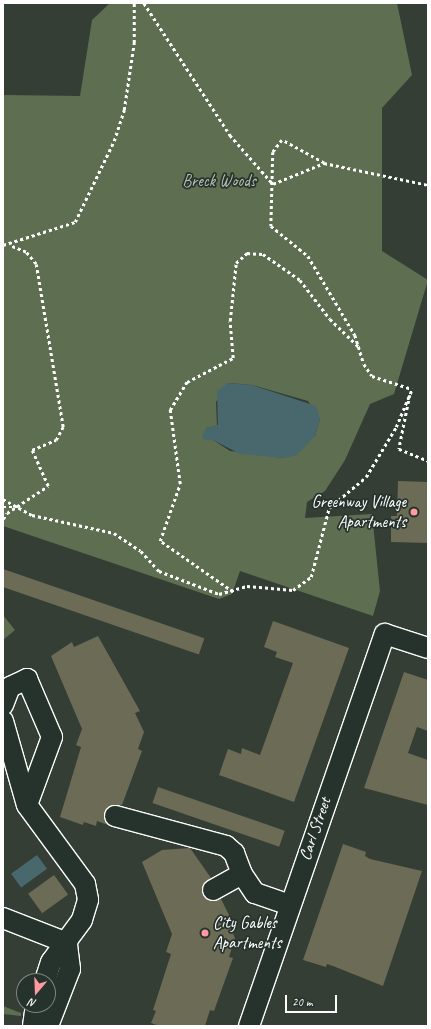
<!DOCTYPE html>
<html>
<head>
<meta charset="utf-8">
<style>
	body { margin:0 }
	#map { position:relative; width:431px; height:1029px; overflow:hidden; background:#343e35; font-family:Caveat,sans-serif }
	div>[style] { position:absolute }
	[style*='--x'] { left:calc(var(--x)*1px); top:calc(var(--y)*1px); width:calc(var(--w)*1px); rotate:calc(var(--a)*1deg) }
	.green>* { inset:0; background:#5e6e50 }
	.water>* { inset:0; background:#48686e; transform-origin:0 0 }
	.building>* { inset:0; background:#6c6b56; transform-origin:0 0 }
	.path>* { height:2.5px; margin-top:-1.25px; transform-origin:0; background:repeating-linear-gradient(90deg,#fff 0 3px,transparent 0 6px) }
	.roads { filter:drop-shadow(1px 0 #fff) drop-shadow(-1px 0 #fff) drop-shadow(0 1px #fff) drop-shadow(0 -1px #fff) }
	.minor>* { height:20px; margin:-10px; padding:0 10px; transform-origin:10px; border-radius:10px; background:#26332d }
	.dots>* { width:11px; height:11px; translate:-50% -50%; box-sizing:border-box; border:2px solid #26332d; border-radius:50% }
	span { translate:-50% -50%; white-space:nowrap; text-align:center; line-height:1.15; -webkit-text-stroke:3.5px #26332d; paint-order:stroke }
	.park-label { font-size:17px; color:#b7beb0 }
	.poi-label { font-size:17px; color:#fff }
	.right { translate:-100% -50%; text-align:right }
	.left { translate:0 -50%; text-align:left }
	.street-label { font-size:17px; color:#fff }
	.frame { position:absolute; inset:0; border:4px solid #fff; pointer-events:none }
	.north { position:absolute; left:16px; top:973px; width:40px; height:40px; box-sizing:border-box; background:#26332d; border:1px solid #7d8581; border-radius:50%; rotate:199deg; font-size:11px; font-weight:700; line-height:16px; text-align:center; color:#fff }
	.north::after { content:''; display:block; margin:auto; width:14px; height:18px; background:#ff9aa2; clip-path:polygon(50% 0,100% 100%,50% 72%,0 100%) }
	.scale { position:absolute; left:285px; top:995px; width:52px; height:18px; box-sizing:border-box; border:2px solid #fff; border-top:0; padding-left:5px; font-size:12px; line-height:14px; white-space:nowrap; color:#fff; -webkit-text-stroke:3px #26332d; paint-order:stroke }
</style>
</head>
<body>
<div id="map">
	<div class="green">
		<div style="clip-path:polygon(evenodd,110px 3px,397px 3px,412px 75px,382px 108px,382px 251px,428px 280px,394px 394px,370px 404px,345px 460px,325px 491px,307px 502px,305px 518px,372px 514px,380px 591px,373px 616px,240px 571px,232px 594px,219px 599px,3px 526px,3px 95px,80px 96px,92px 20px,110px 3px,228px 383px,252px 385px,308px 401px,320px 419px,315px 436px,284px 458px,230px 451px,213px 440px,206px 428px,217px 426px,216px 402px,228px 383px)"></div>
		<div style="clip-path:polygon(3px 615px,15px 630px,3px 640px)"></div>
		<div style="clip-path:polygon(3px 1006px,21px 1013px,21px 1016px,3px 1014px)"></div>
	</div>
	<div class="water">
		<div style="clip-path:polygon(228px 383px,252px 385px,316px 406px,320px 419px,315px 436px,297px 455px,284px 458px,240px 454px,213px 440px,205px 440px,202px 437px,206px 428px,218px 425px,217px 391px)"></div>
		<div style="left:37px;top:855px;width:17px;height:32px;rotate:54deg"></div>
	</div>
	<div class="building">
		<div style="clip-path:polygon(398px 481px,428px 482px,428px 543px,391px 542px,391px 516px,397px 516px)"></div>
		<div style="left:3px;top:569px;width:213px;height:17px;rotate:19deg"></div>
		<div style="clip-path:polygon(273px 621px,349px 648px,294px 802px,219px 775px,228px 749px,241px 754px,242px 748px,260px 755px,293px 663px,275px 657px,277px 652px,264px 647px)"></div>
		<div style="clip-path:polygon(98px 636px,140px 711px,135px 713px,144px 732px,138px 749px,142px 751px,122px 805px,112px 805px,104px 813px,104px 819px,111px 826px,97px 821px,96px 826px,84px 822px,83px 825px,60px 817px,81px 747px,76px 745px,82px 729px,51px 656px,72px 642px,74px 647px)"></div>
		<div style="clip-path:polygon(404px 672px,428px 680px,428px 731px,417px 727px,408px 753px,428px 760px,428px 805px,364px 788px)"></div>
		<div style="left:158px;top:787px;width:134px;height:17px;rotate:19deg"></div>
		<div style="clip-path:polygon(343px 844px,366px 852px,365px 856px,370px 859px,422px 871px,383px 986px,333px 966px,327px 964px,326px 967px,303px 960px)"></div>
		<div style="clip-path:polygon(190px 848px,211px 878px,203px 884px,203px 896px,212px 901px,221px 899px,231px 919px,227px 920px,235px 938px,229px 957px,233px 958px,214px 1011px,210px 1010px,205px 1026px,159px 1026px,151px 1023px,156px 1011px,153px 1010px,171px 954px,166px 952px,172px 934px,142px 862px,162px 850px)"></div>
		<div style="left:54px;top:875px;width:24px;height:32px;rotate:54deg"></div>
	</div>
	<div class="path">
		<div style="--x:144;--y:3;--w:158;--a:56.9"></div>
		<div style="--x:230;--y:135;--w:65;--a:48.7"></div>
		<div style="--x:324;--y:163;--w:106;--a:11.9"></div>
		<div style="--x:273;--y:184;--w:55;--a:-22.4"></div>
		<div style="--x:324;--y:163;--w:48;--a:-151.3"></div>
		<div style="--x:282;--y:140;--w:15;--a:127"></div>
		<div style="--x:273;--y:152;--w:74;--a:91.5"></div>
		<div style="--x:271;--y:226;--w:48;--a:39"></div>
		<div style="--x:308;--y:256;--w:92;--a:59.3"></div>
		<div style="--x:355;--y:335;--w:30;--a:73"></div>
		<div style="--x:364;--y:364;--w:14;--a:56"></div>
		<div style="--x:372;--y:376;--w:42;--a:18"></div>
		<div style="--x:3;--y:245;--w:76;--a:-17.7"></div>
		<div style="--x:75;--y:222;--w:90;--a:-64.3"></div>
		<div style="--x:114;--y:141;--w:33;--a:-72"></div>
		<div style="--x:124;--y:110;--w:68;--a:-81.5"></div>
		<div style="--x:134;--y:43;--w:40;--a:-90"></div>
		<div style="--x:410;--y:395;--w:55;--a:101.5"></div>
		<div style="--x:399;--y:449;--w:31;--a:22"></div>
		<div style="--x:3;--y:499;--w:33;--a:29"></div>
		<div style="--x:32;--y:515;--w:84;--a:12.4"></div>
		<div style="--x:114;--y:533;--w:32;--a:34"></div>
		<div style="--x:141;--y:551;--w:27;--a:48"></div>
		<div style="--x:159;--y:571;--w:64;--a:21"></div>
		<div style="--x:219;--y:594;--w:29;--a:-16"></div>
		<div style="--x:247;--y:586;--w:46;--a:5"></div>
		<div style="--x:293;--y:590;--w:22;--a:-36"></div>
		<div style="--x:311;--y:577;--w:71;--a:-75.4"></div>
		<div style="--x:329;--y:508;--w:48;--a:-40"></div>
		<div style="--x:366;--y:477;--w:58;--a:-59"></div>
		<div style="--x:396;--y:427;--w:41;--a:-67.2"></div>
		<div style="--x:3;--y:507;--w:15;--a:0"></div>
		<div style="--x:3;--y:519;--w:7;--a:-56"></div>
		<div style="--x:7;--y:513;--w:49;--a:-33.4"></div>
		<div style="--x:48;--y:486;--w:39;--a:-114"></div>
		<div style="--x:32;--y:450;--w:26;--a:-23"></div>
		<div style="--x:56;--y:440;--w:15;--a:-62"></div>
		<div style="--x:63;--y:427;--w:165;--a:-99.4"></div>
		<div style="--x:36;--y:264;--w:16;--a:-130"></div>
		<div style="--x:26;--y:252;--w:18;--a:-158"></div>
		<div style="--x:233;--y:592;--w:89;--a:-145.1"></div>
		<div style="--x:160;--y:541;--w:60;--a:-70.7"></div>
		<div style="--x:180;--y:484;--w:75;--a:-97.7"></div>
		<div style="--x:170;--y:410;--w:33;--a:-59"></div>
		<div style="--x:187;--y:382;--w:52;--a:-27.6"></div>
		<div style="--x:233;--y:358;--w:37;--a:-95"></div>
		<div style="--x:230;--y:321;--w:58;--a:-84.1"></div>
		<div style="--x:236;--y:263;--w:15;--a:-42"></div>
		<div style="--x:247;--y:253;--w:16;--a:4"></div>
		<div style="--x:263;--y:254;--w:45;--a:35.1"></div>
		<div style="--x:300;--y:280;--w:49;--a:52.4"></div>
		<div style="--x:330;--y:319;--w:42;--a:44"></div>
	</div>
	<div class="roads">
		<div class="minor">
			<div style="--x:3;--y:705;--w:19;--a:-69"></div>
			<div style="--x:10;--y:687;--w:19;--a:-25"></div>
			<div style="--x:27;--y:679;--w:63;--a:66.7"></div>
			<div style="--x:52;--y:737;--w:72;--a:110.2"></div>
			<div style="--x:3;--y:721;--w:87;--a:74.1"></div>
			<div style="--x:27;--y:805;--w:98;--a:53.7"></div>
			<div style="--x:85;--y:884;--w:16;--a:79"></div>
			<div style="--x:88;--y:900;--w:21;--a:107"></div>
			<div style="--x:82;--y:920;--w:52;--a:126.4"></div>
			<div style="--x:51;--y:962;--w:20;--a:108"></div>
			<div style="--x:115;--y:816;--w:115;--a:15.1"></div>
			<div style="--x:226;--y:846;--w:11;--a:41"></div>
			<div style="--x:234;--y:853;--w:22;--a:69"></div>
			<div style="--x:242;--y:874;--w:23;--a:56"></div>
			<div style="--x:255;--y:893;--w:36;--a:19"></div>
			<div style="--x:213;--y:890;--w:33;--a:-29"></div>
			<div style="--x:3;--y:918;--w:69;--a:21.3"></div>
			<div style="--x:33;--y:1026;--w:21;--a:-82"></div>
			<div style="--x:48;--y:1026;--w:61;--a:-68.9"></div>
			<div style="--x:70;--y:969;--w:26;--a:-97"></div>
			<div style="--x:249;--y:1026;--w:415;--a:-70.9"></div>
			<div style="--x:385;--y:634;--w:45;--a:18"></div>
		</div>
	</div>
	<div class="dots">
		<div style="left:414px;top:512px;background:#ff9aa2"></div>
		<div style="left:205px;top:933px;background:#ff9aa2"></div>
	</div>
	<div class="park-label">
		<span style="left:219px;top:181px">Breck Woods</span>
	</div>
	<div class="poi-label">
		<span class="right" style="left:406px;top:512px">Greenway Village<br>Apartments</span>
		<span class="left" style="left:213px;top:933px">City Gables<br>Apartments</span>
	</div>
	<div class="street-label">
		<span style="left:315px;top:829px;rotate:-71deg">Carl Street</span>
	</div>
	<div class="frame"></div>
	<div class="north">N</div>
	<div class="scale">20 m</div>
</div>
</body>
</html>
